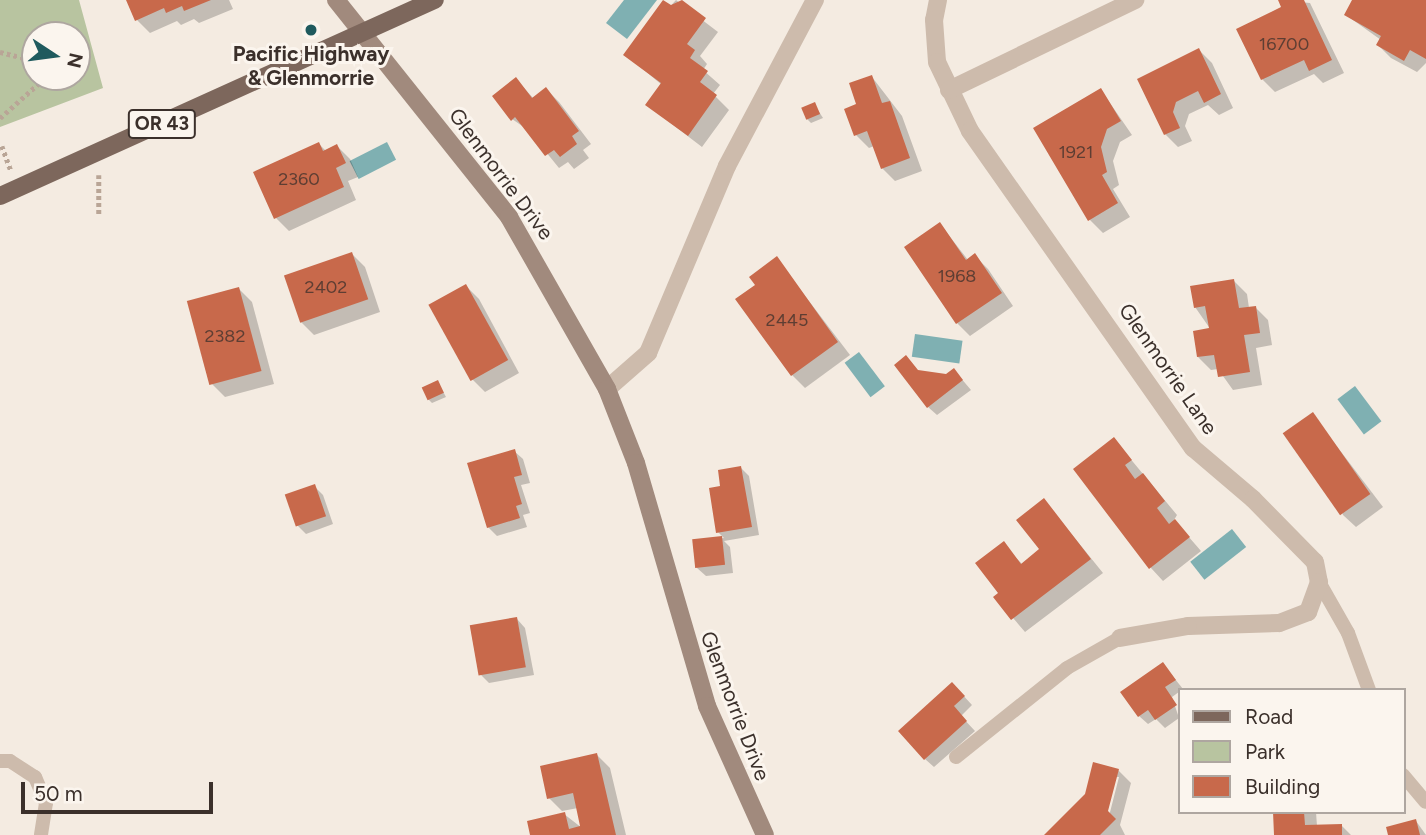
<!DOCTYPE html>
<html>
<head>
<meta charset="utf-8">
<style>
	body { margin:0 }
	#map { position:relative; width:1426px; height:835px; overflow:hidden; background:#f4ebe1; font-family:Figtree,sans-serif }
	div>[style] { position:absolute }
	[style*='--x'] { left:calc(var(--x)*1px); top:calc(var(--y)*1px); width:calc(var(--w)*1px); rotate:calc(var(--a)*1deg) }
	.green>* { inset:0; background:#b8c4a0 }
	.water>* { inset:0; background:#7fb0b2; transform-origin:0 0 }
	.shadow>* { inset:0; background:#0003 }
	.building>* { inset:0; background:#c8694b; transform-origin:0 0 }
	.path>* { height:4.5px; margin-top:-2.25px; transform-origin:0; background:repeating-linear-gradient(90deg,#b9a596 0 3.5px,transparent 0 7px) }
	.lane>* { height:14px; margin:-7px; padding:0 7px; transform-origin:7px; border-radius:7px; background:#cdbbac }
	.street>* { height:18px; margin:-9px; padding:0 9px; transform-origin:9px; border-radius:9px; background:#cdbbac }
	.secondary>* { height:18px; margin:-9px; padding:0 9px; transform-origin:9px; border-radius:9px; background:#a18a7d }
	.primary>* { height:18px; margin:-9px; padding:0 9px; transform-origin:9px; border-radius:9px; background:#7d675c }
	.dots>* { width:19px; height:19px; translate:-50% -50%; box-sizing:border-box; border:4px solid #fbf5ee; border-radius:50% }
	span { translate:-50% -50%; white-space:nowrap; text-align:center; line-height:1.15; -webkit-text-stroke:6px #fbf5ee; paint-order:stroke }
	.number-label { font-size:18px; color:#5e3e33 }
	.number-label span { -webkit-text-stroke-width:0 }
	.shield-label span { padding:2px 5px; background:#fbf5ee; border:2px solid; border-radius:5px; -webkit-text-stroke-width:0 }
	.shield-label { font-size:19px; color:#3b302b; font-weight:700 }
	.poi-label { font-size:21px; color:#3b302b; font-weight:700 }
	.street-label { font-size:21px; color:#3b302b }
	.legend { position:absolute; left:1178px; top:688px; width:228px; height:126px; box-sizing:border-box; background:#fbf5ee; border:2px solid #aea6a0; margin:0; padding:9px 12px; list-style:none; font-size:21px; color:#3b302b }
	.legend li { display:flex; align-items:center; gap:14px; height:35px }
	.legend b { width:35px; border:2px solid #aea6a0 }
	.north { position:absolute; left:21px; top:21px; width:70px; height:70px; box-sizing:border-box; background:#fbf5ee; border:2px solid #aea6a0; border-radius:50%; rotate:103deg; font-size:19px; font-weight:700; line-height:28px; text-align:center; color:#3b302b }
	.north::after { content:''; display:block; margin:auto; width:24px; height:32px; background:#1f5a5e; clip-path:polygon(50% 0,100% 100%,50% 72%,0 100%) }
	.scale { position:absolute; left:21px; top:782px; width:192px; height:32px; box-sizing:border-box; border:4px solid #3b302b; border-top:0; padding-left:9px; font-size:21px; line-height:24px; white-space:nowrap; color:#3b302b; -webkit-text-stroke:5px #fbf5ee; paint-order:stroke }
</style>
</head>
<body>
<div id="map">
	<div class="green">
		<div style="clip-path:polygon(evenodd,0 0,79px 0,103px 88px,0 127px,0 0,35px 35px,77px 35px,77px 77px,35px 77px,35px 35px)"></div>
	</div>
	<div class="water">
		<div style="clip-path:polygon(624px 0,657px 0,627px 39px,606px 23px)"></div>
		<div style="left:387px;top:142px;width:20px;height:42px;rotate:63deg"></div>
		<div style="left:915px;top:334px;width:48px;height:23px;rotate:8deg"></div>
		<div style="left:859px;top:352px;width:43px;height:18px;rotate:53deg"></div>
		<div style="left:1355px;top:386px;width:44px;height:22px;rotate:53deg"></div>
		<div style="left:1232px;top:529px;width:23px;height:53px;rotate:52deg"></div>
	</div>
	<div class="shadow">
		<div style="clip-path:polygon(128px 0,229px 0,233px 9px,199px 23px,194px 19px,181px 25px,177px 21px,150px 33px,137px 20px)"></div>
		<div style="clip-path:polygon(676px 0,718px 32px,700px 56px,707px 64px,703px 70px,720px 85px,713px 94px,729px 110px,702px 147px,647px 105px,662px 85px,626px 55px)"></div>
		<div style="clip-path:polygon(1280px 0,1310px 3px,1344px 73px,1323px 83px,1314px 74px,1275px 92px,1262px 79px,1284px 8px)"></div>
		<div style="clip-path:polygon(1354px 0,1426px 0,1426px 63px,1417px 72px,1391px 58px,1378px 45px,1381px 40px,1346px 15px)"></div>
		<div style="clip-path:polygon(1199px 50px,1212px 63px,1233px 108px,1219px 115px,1208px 105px,1189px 114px,1185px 126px,1192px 141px,1178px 147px,1165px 134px,1139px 80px)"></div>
		<div style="clip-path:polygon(872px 77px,902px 116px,922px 171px,895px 181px,882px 168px,874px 146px,869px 148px,856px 135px,847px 110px,859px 105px)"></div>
		<div style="clip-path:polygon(516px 79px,534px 99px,546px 89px,559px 102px,591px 144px,583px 150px,589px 158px,574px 169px,568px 162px,559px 168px,528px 130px,512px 119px)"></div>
		<div style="clip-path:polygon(1101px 90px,1132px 135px,1120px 142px,1113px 161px,1119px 185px,1113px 189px,1130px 217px,1103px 233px,1090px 220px)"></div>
		<div style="clip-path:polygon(814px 104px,823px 118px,811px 123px,807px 119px)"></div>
		<div style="clip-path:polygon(319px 144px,326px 151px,337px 146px,350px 159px,358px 177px,348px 181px,356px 200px,289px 231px,276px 218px)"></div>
		<div style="clip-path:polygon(940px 224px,968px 260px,975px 256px,988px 269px,1013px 306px,970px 336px,957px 323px)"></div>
		<div style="clip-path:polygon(352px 254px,365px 267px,380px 312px,314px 335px,301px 322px)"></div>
		<div style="clip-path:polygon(777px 259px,850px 355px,805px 388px,792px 375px)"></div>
		<div style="clip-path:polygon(1234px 281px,1247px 294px,1249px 308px,1255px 307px,1268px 320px,1272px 345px,1256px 348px,1262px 385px,1233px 390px,1218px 369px,1211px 370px,1198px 357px,1211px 330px,1195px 307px)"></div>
		<div style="clip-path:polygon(466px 286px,479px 299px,519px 373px,485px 392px,472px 379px,431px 305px)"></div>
		<div style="clip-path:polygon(239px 289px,252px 302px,274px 384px,225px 397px,212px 384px)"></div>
		<div style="clip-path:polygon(954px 370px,971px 390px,937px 415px,928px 407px,919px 372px,946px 376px)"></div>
		<div style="clip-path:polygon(438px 382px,446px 397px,432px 403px,428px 399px)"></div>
		<div style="clip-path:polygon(1313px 415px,1383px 507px,1356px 527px,1343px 515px)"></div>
		<div style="clip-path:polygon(1114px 439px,1177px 515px,1171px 525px,1175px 521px,1201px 551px,1163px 581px,1151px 568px)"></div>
		<div style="clip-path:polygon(514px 451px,523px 459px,530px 483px,521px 485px,530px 513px,523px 515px,527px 527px,497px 536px,488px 527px)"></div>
		<div style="clip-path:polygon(741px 468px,749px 476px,759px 535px,724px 541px,730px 547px,733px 573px,706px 576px,697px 568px,694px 542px,724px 538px,718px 532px,723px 487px)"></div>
		<div style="clip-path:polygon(314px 486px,323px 495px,333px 524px,306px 534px,297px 525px)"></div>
		<div style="clip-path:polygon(1044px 500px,1103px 573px,1025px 632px,996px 598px,1001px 593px,1003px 544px,1022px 564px,1041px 550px)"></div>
		<div style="clip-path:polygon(517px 619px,525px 628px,534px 675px,489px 683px,480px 674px)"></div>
		<div style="clip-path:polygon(1163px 664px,1183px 689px,1172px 697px,1179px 718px,1165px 728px,1156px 719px,1148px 724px,1139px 716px)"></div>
		<div style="clip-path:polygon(961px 693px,972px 705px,961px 716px,975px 731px,934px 767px,925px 759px)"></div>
		<div style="clip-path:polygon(597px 755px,610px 768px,626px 835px,532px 835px,564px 814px,582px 828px,578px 808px,562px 811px,549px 798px)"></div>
		<div style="clip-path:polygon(evenodd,1118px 770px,1131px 783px,1120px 825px,1125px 835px,1046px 835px,1118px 770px,1115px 777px,1119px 777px,1108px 820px,1104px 819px,1115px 777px)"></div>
		<div style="clip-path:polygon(1275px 812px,1316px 812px,1317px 826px,1341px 825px,1351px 835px,1276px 835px)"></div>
		<div style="clip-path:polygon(1416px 821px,1426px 835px,1390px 835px)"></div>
	</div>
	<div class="building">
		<div style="clip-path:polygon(126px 0,211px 0,184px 11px,182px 6px,166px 13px,164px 8px,135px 21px)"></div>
		<div style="clip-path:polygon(663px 0,671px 5px,682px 0,706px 18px,687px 44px,695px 50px,690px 58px,708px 71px,700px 82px,717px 95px,688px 136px,645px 105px,661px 83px,623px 55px)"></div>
		<div style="clip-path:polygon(1278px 0,1304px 0,1332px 60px,1309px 71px,1304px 60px,1261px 80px,1236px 29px,1281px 7px)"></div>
		<div style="clip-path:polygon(1352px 0,1426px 0,1426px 59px,1410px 50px,1404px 61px,1376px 45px,1381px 36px,1344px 15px)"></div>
		<div style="clip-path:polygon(1199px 48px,1221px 94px,1204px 103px,1198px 91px,1176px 102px,1173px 112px,1180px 128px,1164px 135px,1137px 79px)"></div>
		<div style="clip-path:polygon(872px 75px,882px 103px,890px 101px,910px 158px,881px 169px,867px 131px,854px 136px,844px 109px,856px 104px,849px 83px)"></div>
		<div style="clip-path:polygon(516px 77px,532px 98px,546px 87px,579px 131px,572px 136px,577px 144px,560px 157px,554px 150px,545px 156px,515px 117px,511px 121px,492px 96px)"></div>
		<div style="clip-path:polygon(1101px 88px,1121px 121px,1107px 129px,1101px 147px,1107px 172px,1102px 175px,1118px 203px,1088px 221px,1033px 128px)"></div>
		<div style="left:815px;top:102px;width:13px;height:15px;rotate:67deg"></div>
		<div style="clip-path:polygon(319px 142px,323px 151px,337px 144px,346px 163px,336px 168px,344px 187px,274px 219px,253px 172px)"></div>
		<div style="clip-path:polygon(940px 222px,966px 260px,975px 253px,1002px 293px,956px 324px,904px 247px)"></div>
		<div style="left:352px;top:252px;width:50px;height:72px;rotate:71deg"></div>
		<div style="clip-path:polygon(777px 256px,838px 342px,791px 376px,735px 299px,755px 285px,749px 277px)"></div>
		<div style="clip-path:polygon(1234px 279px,1239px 308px,1256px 306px,1260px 333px,1244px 335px,1250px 372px,1218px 377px,1214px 355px,1197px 357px,1193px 331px,1209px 328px,1205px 306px,1194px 308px,1190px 286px)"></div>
		<div style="left:466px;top:284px;width:87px;height:43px;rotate:61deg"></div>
		<div style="left:239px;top:287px;width:87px;height:54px;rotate:75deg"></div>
		<div style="clip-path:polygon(906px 355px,918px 370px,946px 374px,954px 368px,963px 380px,927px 408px,894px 365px)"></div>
		<div style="left:438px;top:380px;width:14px;height:18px;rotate:65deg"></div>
		<div style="left:1313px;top:412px;width:100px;height:37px;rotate:55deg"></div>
		<div style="clip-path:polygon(1114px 437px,1132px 460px,1125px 465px,1135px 479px,1143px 473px,1165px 501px,1157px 508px,1169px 524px,1175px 519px,1190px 537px,1149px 569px,1073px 469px)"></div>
		<div style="clip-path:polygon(515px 449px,522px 475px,514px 477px,522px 504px,516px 506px,520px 518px,487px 528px,467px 463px)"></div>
		<div style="clip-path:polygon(741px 466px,752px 527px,716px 533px,709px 488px,720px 486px,718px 470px)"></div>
		<div style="left:315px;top:484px;width:34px;height:32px;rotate:71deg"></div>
		<div style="clip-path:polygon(1044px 498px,1091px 559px,1011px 620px,993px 597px,998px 593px,975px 563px,1004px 541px,1021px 564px,1039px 549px,1016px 520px)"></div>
		<div style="left:722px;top:536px;width:29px;height:30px;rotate:84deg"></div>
		<div style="left:517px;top:617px;width:51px;height:48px;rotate:80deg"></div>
		<div style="clip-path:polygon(1163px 662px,1176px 680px,1165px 687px,1177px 705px,1155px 720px,1148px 710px,1138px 717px,1120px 692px)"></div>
		<div style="clip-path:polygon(952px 682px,965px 696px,954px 706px,967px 721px,924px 760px,898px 731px)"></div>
		<div style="clip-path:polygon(597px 753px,616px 835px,530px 835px,527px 821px,565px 812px,569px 829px,580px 826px,573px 793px,547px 799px,540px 766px)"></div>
		<div style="clip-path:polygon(1093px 762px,1119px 769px,1108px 811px,1116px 819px,1100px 835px,1044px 835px,1085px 794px)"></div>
		<div style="clip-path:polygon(1273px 812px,1304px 812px,1305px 825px,1342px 824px,1342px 835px,1274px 835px)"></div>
		<div style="clip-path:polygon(1416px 819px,1420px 835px,1388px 835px,1386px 827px)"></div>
	</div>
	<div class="path">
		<div style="--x:0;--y:52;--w:36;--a:14"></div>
		<div style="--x:0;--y:118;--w:62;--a:-41.7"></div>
		<div style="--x:2;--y:146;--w:27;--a:70"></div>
		<div style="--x:99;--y:175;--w:41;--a:90"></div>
	</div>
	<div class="lane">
		<div style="--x:1319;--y:582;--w:59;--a:60.4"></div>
		<div style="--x:1348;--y:633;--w:61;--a:69.8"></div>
		<div style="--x:956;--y:757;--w:142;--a:-38.7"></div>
		<div style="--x:1067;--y:668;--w:61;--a:-29.5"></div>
		<div style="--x:0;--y:761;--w:10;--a:0"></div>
		<div style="--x:10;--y:761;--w:30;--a:33"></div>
		<div style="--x:35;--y:777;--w:28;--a:67"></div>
		<div style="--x:46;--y:803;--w:32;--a:99"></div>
		<div style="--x:1403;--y:775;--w:35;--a:50"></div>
	</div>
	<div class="street">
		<div style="--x:938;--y:0;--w:20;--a:101"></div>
		<div style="--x:934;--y:20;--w:42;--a:85.9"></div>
		<div style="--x:937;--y:62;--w:76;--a:64.4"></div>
		<div style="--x:970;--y:131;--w:388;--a:54.9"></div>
		<div style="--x:1193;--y:448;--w:79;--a:40.4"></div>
		<div style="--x:1253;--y:499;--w:88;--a:45.5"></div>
		<div style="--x:1315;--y:562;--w:20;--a:79"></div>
		<div style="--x:1319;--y:582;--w:32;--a:110"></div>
		<div style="--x:1308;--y:612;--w:31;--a:159"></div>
		<div style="--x:1279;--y:623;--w:91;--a:178.1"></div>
		<div style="--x:1188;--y:626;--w:69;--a:170"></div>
		<div style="--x:949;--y:90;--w:207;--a:-25.8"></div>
		<div style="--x:607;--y:389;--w:55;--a:-41.3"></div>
		<div style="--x:648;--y:353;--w:203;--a:-67.1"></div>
		<div style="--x:727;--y:166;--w:188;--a:-62.1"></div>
	</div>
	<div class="secondary">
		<div style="--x:336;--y:0;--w:278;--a:51.4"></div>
		<div style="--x:509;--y:217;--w:198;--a:60.3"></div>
		<div style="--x:607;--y:389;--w:79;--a:68.6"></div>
		<div style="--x:636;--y:463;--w:253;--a:73.7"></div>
		<div style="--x:707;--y:706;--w:141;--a:65.8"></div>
	</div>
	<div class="primary">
		<div style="--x:0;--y:196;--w:477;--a:-24.3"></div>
	</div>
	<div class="dots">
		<div style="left:311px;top:30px;background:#1f5a5e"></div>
	</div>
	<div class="number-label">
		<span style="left:1284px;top:44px">16700</span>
		<span style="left:1076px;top:152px">1921</span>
		<span style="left:299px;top:179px">2360</span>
		<span style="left:957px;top:276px">1968</span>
		<span style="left:326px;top:287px">2402</span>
		<span style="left:787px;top:320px">2445</span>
		<span style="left:225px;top:336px">2382</span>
	</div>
	<div class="shield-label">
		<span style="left:162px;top:124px">OR 43</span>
	</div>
	<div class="poi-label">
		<span style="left:311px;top:66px">Pacific Highway<br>&amp; Glenmorrie</span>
	</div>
	<div class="street-label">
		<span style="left:501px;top:174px;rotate:53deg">Glenmorrie Drive</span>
		<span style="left:1168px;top:369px;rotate:55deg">Glenmorrie Lane</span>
		<span style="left:735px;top:706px;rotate:69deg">Glenmorrie Drive</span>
	</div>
	<ul class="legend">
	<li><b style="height:9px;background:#7d675c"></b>Road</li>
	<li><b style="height:19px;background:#b8c4a0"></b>Park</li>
	<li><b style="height:19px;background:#c8694b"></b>Building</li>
	</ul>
	<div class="north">N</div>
	<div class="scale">50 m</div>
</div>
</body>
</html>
